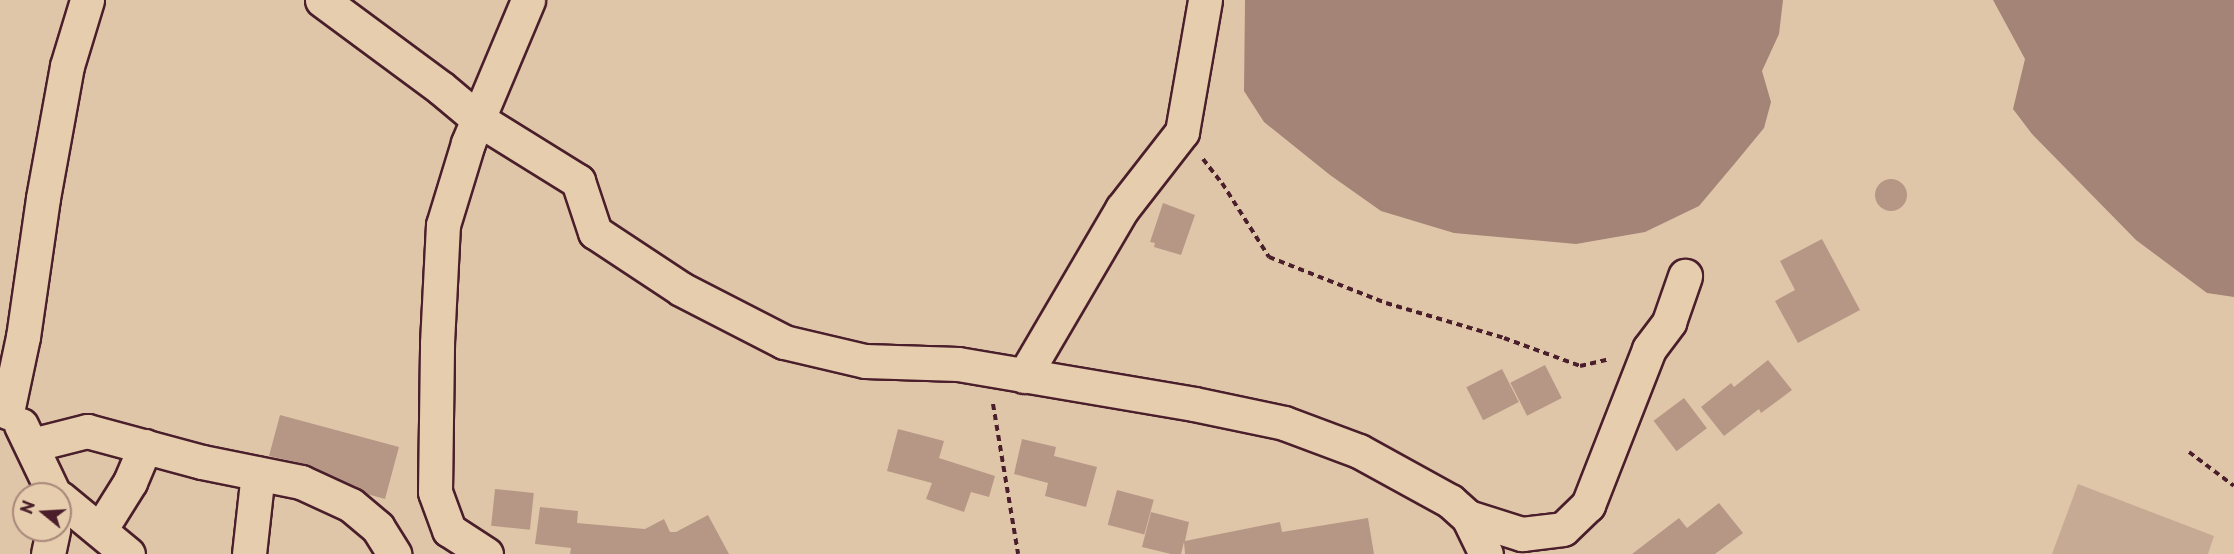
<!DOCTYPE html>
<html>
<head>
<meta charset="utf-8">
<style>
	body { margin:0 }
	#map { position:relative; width:2234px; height:554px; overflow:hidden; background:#e0c6a9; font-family:"Playpen Sans",sans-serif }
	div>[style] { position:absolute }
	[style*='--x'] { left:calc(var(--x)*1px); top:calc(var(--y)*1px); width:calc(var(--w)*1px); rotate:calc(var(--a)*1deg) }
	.green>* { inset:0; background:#c7aa94 }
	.water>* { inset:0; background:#a48477 }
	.building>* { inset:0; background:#b69786; transform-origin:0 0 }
	.round { border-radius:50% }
	.path>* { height:4px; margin-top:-2px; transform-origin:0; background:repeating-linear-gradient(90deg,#4a1f2b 0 6px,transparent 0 10.5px) }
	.roads { filter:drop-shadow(2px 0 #4a1f2b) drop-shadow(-2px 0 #4a1f2b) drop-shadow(0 2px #4a1f2b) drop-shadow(0 -2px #4a1f2b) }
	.minor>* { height:33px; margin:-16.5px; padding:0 16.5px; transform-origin:16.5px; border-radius:16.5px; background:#e6cdae }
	span { translate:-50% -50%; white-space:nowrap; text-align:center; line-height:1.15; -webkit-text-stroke:5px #e6cdae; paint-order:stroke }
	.north { position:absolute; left:12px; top:482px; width:60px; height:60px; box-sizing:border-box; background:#e6cdae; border:2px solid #a8877a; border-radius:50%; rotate:288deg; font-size:16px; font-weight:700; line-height:24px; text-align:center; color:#4a1f2b }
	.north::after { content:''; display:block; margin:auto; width:21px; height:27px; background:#4a1f2b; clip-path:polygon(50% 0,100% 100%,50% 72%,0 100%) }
</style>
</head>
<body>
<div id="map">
	<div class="green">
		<div style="clip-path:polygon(2078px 484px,2214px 536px,2208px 554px,2052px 554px)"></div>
	</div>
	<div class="water">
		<div style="clip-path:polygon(1245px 0,1783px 0,1779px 34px,1762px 71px,1771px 102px,1764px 128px,1736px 162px,1699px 206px,1645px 232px,1576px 244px,1454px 233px,1381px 211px,1330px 175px,1264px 122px,1244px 91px)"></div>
		<div style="clip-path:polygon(1993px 0,2234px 0,2234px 297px,2207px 293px,2136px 240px,2032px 134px,2013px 109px,2025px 59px)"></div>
	</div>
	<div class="building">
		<div class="round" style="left:1875px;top:179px;width:32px;height:32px"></div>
		<div style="clip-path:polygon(1163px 203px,1195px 215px,1181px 255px,1154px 247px,1155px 243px,1150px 242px)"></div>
		<div style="clip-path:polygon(1822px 239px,1860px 310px,1798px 343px,1775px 301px,1795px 290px,1780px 261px)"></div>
		<div style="clip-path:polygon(1768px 360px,1792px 390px,1761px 413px,1759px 409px,1724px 436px,1701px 407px,1731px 383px,1734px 387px)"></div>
		<div style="left:1545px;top:365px;width:37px;height:39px;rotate:63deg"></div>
		<div style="left:1502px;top:369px;width:37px;height:40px;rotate:63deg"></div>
		<div style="left:1684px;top:398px;width:38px;height:38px;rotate:53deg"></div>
		<div style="clip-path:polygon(280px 415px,399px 447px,385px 499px,367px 494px,309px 465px,269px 456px)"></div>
		<div style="clip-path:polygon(898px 429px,944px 441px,939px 458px,995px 476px,989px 497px,971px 492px,964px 512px,926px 499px,932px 483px,887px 471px)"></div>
		<div style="clip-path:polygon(1022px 439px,1056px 447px,1054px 456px,1097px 467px,1086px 507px,1045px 496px,1048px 483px,1014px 474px)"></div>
		<div style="left:495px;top:489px;width:39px;height:37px;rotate:6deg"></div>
		<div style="left:1117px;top:490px;width:38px;height:36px;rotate:15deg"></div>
		<div style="clip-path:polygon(1719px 503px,1743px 533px,1715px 554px,1632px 554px,1679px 518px,1687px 528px)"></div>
		<div style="clip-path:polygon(540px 507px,578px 511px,577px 523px,645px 529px,664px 519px,670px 532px,676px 532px,708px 515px,729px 554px,570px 554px,571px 548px,535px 544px)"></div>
		<div style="clip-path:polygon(1151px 512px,1189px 522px,1185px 541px,1280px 522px,1282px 532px,1368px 518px,1374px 554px,1185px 554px,1184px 542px,1181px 554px,1171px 554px,1142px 547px)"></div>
	</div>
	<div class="path">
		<div style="--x:1203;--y:159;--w:31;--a:52"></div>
		<div style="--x:1222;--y:183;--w:88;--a:57.6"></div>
		<div style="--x:1269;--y:257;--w:126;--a:21.5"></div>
		<div style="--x:1386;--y:303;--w:123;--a:16.5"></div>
		<div style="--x:1504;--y:338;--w:81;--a:20.2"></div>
		<div style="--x:1580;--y:366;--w:31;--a:-13"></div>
		<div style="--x:993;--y:404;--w:152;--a:80.5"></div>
		<div style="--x:2189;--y:452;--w:56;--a:37.1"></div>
	</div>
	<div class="roads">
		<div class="minor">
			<div style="--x:322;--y:0;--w:148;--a:36.5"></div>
			<div style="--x:441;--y:88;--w:48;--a:40"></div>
			<div style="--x:478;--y:119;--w:118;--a:31.8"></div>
			<div style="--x:578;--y:181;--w:54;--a:71.6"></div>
			<div style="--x:595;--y:232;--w:103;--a:33.5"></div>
			<div style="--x:681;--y:289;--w:116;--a:27.2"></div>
			<div style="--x:784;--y:342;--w:83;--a:13.2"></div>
			<div style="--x:865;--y:361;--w:93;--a:1.8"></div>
			<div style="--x:958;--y:364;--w:239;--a:9.6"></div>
			<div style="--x:1194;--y:404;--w:92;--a:11.9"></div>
			<div style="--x:1284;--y:423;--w:80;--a:20.5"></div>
			<div style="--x:1359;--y:451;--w:104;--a:28.8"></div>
			<div style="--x:1450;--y:501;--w:24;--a:42"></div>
			<div style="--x:1468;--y:517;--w:57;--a:17.5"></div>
			<div style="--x:1522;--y:534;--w:41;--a:-7"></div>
			<div style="--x:1563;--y:529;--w:35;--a:-44"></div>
			<div style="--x:1588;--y:505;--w:168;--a:-68.6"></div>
			<div style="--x:1649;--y:349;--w:34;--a:-53"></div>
			<div style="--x:1669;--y:322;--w:49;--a:-70.8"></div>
			<div style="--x:1024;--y:376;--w:194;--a:-59.6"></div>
			<div style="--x:1122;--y:209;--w:98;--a:-52.1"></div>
			<div style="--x:1182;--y:132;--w:134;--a:-80.1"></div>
			<div style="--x:7;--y:412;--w:77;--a:-78"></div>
			<div style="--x:23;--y:337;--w:140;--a:-81.8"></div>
			<div style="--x:43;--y:198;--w:134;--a:-79.7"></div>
			<div style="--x:67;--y:66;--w:69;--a:-73.1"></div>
			<div style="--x:21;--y:425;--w:76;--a:64.4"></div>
			<div style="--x:32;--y:445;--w:57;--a:-14.3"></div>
			<div style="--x:87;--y:431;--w:119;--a:15.1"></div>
			<div style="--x:202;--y:462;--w:101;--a:11.4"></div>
			<div style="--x:301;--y:482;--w:55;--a:24.7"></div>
			<div style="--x:351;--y:505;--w:35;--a:40"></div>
			<div style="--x:378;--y:528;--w:31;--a:58"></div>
			<div style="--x:60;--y:498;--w:88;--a:39.5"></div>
			<div style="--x:1468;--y:517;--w:41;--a:64.1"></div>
			<div style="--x:100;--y:530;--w:57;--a:-58"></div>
			<div style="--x:130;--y:482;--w:39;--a:-67"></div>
			<div style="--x:48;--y:554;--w:25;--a:-78"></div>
			<div style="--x:249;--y:554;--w:81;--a:-83.7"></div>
			<div style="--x:486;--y:554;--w:44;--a:-147"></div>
			<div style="--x:449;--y:530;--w:40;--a:-110.2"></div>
			<div style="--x:435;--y:492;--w:149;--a:-89.2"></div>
			<div style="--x:437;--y:343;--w:118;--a:-87.1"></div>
			<div style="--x:443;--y:225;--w:86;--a:-73"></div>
			<div style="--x:468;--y:143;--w:155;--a:-67.2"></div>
		</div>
	</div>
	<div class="north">N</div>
</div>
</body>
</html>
